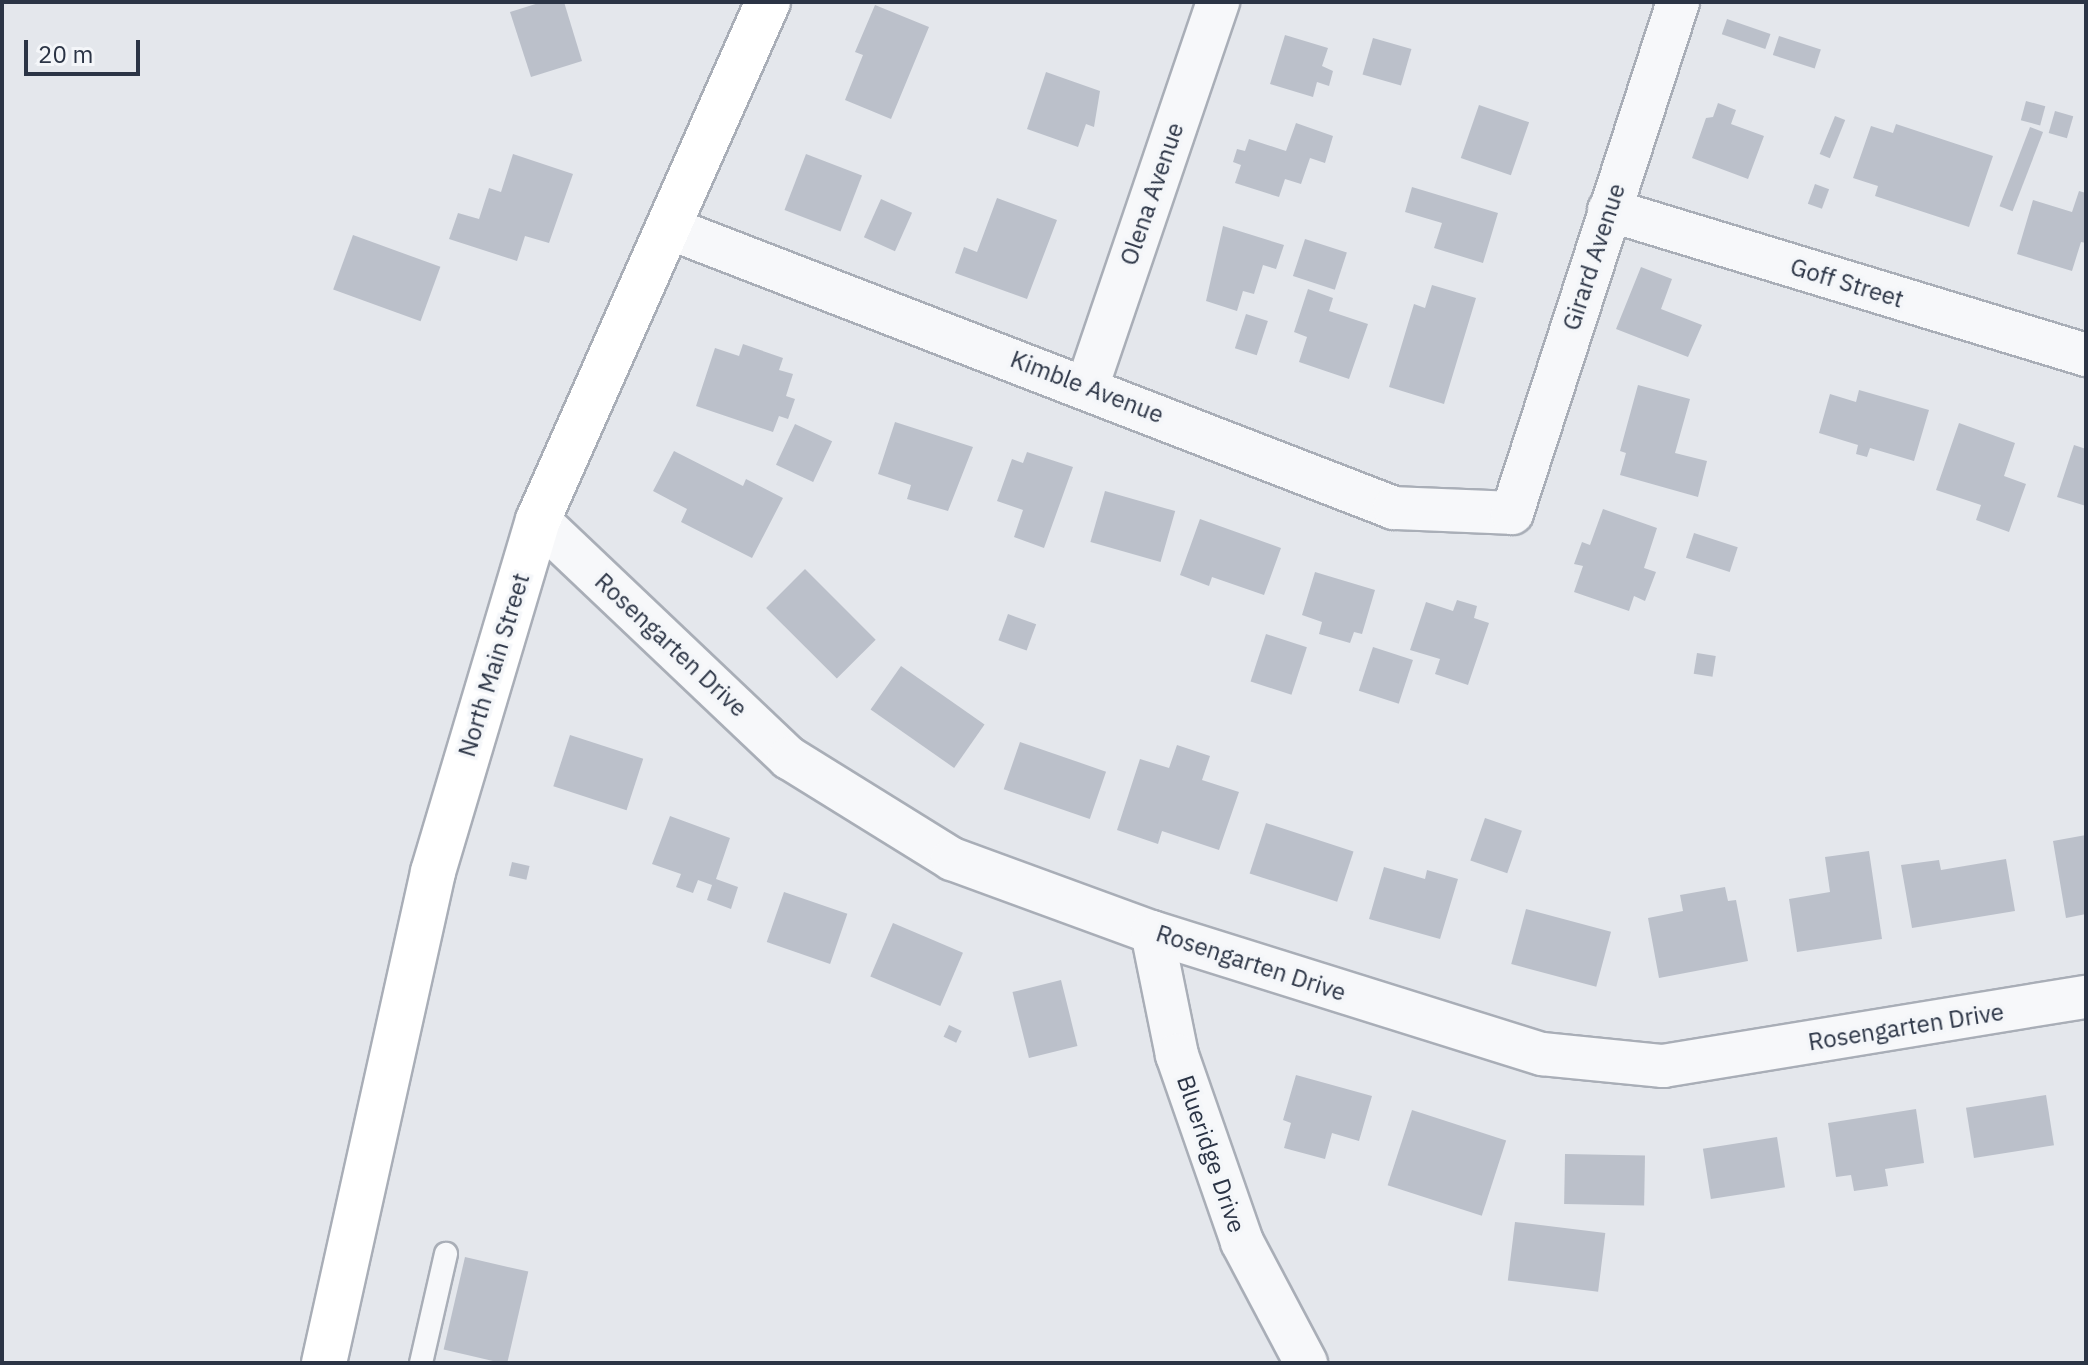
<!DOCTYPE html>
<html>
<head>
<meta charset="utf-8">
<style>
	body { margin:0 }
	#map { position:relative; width:2088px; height:1365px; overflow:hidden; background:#e4e7ec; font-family:"IBM Plex Sans",sans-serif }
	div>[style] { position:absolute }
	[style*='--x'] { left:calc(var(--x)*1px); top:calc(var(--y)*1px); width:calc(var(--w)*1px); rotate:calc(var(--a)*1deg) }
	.building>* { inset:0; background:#bbc0ca; transform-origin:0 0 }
	.roads { filter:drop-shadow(2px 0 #a9aeb7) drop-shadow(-2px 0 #a9aeb7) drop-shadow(0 2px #a9aeb7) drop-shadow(0 -2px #a9aeb7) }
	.service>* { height:22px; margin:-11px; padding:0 11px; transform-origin:11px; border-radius:11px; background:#f7f8fa }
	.minor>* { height:42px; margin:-21px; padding:0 21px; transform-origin:21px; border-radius:21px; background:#f7f8fa }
	.secondary>* { height:44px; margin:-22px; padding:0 22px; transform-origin:22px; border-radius:22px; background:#fff }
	span { translate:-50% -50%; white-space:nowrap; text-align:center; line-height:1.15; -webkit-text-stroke:7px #f4f6f9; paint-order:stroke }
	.street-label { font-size:24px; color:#2b3445 }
	.frame { position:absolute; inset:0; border:4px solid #2b3445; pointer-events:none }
	.scale { position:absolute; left:24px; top:40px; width:116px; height:36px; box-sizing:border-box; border:4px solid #2b3445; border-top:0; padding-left:10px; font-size:24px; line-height:28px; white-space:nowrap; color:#2b3445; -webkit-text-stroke:6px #f4f6f9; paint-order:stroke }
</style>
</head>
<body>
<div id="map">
	<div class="building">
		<div style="clip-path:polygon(542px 2px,564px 2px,582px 61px,531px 77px,510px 12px)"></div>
		<div style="clip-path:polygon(875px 5px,929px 27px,891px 119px,845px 100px,863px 55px,855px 52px)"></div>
		<div style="left:1727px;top:19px;width:46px;height:16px;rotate:19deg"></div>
		<div style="clip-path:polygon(1285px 35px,1328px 48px,1322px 66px,1333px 71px,1329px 86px,1317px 82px,1313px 97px,1270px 84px)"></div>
		<div style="left:1779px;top:36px;width:44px;height:20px;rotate:18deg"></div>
		<div style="left:1373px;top:38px;width:40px;height:38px;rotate:16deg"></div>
		<div style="clip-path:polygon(1046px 72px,1100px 91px,1094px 127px,1086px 124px,1078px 147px,1027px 129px)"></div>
		<div style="left:2026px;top:101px;width:20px;height:20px;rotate:15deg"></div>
		<div style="clip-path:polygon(1718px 103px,1736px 110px,1731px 124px,1764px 136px,1748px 179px,1692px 158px,1706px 118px,1713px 117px)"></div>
		<div style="left:1479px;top:105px;width:53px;height:56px;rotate:19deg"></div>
		<div style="left:2055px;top:111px;width:19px;height:23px;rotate:16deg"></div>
		<div style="left:1835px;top:116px;width:11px;height:41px;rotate:22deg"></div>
		<div style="clip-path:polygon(1296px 123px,1333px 136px,1325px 163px,1310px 158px,1301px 184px,1285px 179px,1279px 197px,1235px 183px,1241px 165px,1233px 162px,1237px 149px,1245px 151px,1249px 139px,1286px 151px)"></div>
		<div style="clip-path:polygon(1896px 124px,1993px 156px,1969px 227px,1875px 196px,1878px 186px,1853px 178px,1871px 126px,1893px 133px)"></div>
		<div style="left:2030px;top:127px;width:14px;height:85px;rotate:21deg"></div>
		<div style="clip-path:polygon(513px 154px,573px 174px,549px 243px,525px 236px,517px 261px,449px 239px,458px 213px,479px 219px,489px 188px,501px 192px)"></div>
		<div style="left:806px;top:154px;width:60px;height:60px;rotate:21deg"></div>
		<div style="left:1815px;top:184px;width:15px;height:21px;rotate:20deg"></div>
		<div style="clip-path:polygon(1412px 187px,1498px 213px,1483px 263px,1434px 248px,1442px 223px,1405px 212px)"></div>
		<div style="clip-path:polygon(2079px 191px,2086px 193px,2086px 243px,2081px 242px,2072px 271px,2017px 254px,2033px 200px,2072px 212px)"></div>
		<div style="clip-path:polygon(997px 198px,1057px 220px,1027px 299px,955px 273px,964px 247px,977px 252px)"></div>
		<div style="left:881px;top:199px;width:34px;height:42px;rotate:24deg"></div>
		<div style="clip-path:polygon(1223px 226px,1284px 245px,1276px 269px,1263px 265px,1254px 294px,1243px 291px,1237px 311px,1206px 301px)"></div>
		<div style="left:353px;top:235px;width:93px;height:58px;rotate:20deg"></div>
		<div style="left:1305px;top:239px;width:44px;height:39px;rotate:18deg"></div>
		<div style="clip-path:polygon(1641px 267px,1672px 279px,1661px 309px,1702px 325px,1688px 357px,1616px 329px)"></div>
		<div style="clip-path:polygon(1432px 285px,1476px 298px,1444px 404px,1389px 387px,1414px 304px,1425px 308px)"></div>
		<div style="clip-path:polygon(1308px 289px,1333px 298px,1329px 311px,1368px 324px,1349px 379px,1299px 362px,1307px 337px,1294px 332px)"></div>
		<div style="left:1246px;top:314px;width:23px;height:36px;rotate:18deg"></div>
		<div style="clip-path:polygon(743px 344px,783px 358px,779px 370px,793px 374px,786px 396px,795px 399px,788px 419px,779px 416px,773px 432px,696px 406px,715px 348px,739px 356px)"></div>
		<div style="clip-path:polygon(1638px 385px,1690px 399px,1675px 453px,1707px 461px,1698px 497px,1620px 475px,1626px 453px,1620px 451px)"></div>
		<div style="clip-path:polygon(1859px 390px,1929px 410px,1914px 461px,1870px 448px,1867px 457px,1856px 454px,1858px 445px,1819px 433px,1830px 394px,1856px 402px)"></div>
		<div style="clip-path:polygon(895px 422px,973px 447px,948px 511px,907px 499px,911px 485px,878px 474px)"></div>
		<div style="clip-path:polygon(1959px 423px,2015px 443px,2004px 476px,2026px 484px,2009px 532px,1976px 520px,1981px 505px,1936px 490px)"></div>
		<div style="left:795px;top:424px;width:41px;height:45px;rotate:25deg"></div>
		<div style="clip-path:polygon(2074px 445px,2086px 449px,2086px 506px,2057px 497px)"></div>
		<div style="clip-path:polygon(674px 451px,743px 486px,746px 479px,783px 498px,752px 558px,681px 522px,687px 509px,653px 491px)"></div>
		<div style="clip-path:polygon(1027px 452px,1073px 467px,1044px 548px,1014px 537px,1023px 510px,997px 501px,1012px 459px,1023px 463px)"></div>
		<div style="left:1105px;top:491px;width:73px;height:53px;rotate:16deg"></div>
		<div style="clip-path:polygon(1603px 509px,1657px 528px,1644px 568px,1656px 572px,1645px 601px,1634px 596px,1629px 611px,1574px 592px,1583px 566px,1574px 564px,1582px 542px,1590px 545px)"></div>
		<div style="clip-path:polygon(1200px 519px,1281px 548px,1264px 595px,1212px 577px,1209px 586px,1180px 575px)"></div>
		<div style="left:1694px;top:533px;width:46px;height:26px;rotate:18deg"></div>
		<div style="left:805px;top:569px;width:100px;height:55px;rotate:45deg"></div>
		<div style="clip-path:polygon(1315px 572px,1375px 590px,1362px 634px,1354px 632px,1350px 643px,1319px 634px,1322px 622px,1302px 615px)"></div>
		<div style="clip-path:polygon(1457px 600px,1477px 606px,1474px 618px,1489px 623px,1468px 685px,1435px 674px,1440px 659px,1410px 650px,1426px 602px,1453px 611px)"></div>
		<div style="left:1008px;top:614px;width:30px;height:28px;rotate:20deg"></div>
		<div style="left:1266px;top:634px;width:43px;height:50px;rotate:18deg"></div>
		<div style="left:1373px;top:647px;width:42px;height:46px;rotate:18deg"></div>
		<div style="left:1697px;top:653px;width:19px;height:21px;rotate:9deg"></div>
		<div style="left:901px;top:666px;width:102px;height:53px;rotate:35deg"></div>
		<div style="left:570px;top:735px;width:77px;height:54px;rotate:18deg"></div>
		<div style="left:1020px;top:742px;width:91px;height:50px;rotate:19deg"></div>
		<div style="clip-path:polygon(1177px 745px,1210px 756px,1202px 780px,1239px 792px,1219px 850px,1162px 831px,1158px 844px,1117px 830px,1140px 759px,1169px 768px)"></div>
		<div style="clip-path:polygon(670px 816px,730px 838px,716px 879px,738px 887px,731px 909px,707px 900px,712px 885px,698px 880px,693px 893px,676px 887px,681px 874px,652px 864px)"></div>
		<div style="left:1485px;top:818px;width:39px;height:45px;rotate:19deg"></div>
		<div style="left:1266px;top:823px;width:92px;height:53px;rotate:18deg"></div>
		<div style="clip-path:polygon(2086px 835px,2086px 914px,2066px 918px,2053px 841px)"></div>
		<div style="clip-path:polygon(1869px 851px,1882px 939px,1797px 952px,1789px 899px,1830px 892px,1825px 857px)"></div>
		<div style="clip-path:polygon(2006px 859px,2015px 911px,1912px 928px,1901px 865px,1939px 860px,1941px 870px)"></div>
		<div style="left:512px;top:862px;width:18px;height:14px;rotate:13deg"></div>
		<div style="clip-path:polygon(1384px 867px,1425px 879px,1427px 870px,1458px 879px,1440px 939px,1369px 919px)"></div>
		<div style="clip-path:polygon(1725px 887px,1728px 901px,1736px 900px,1748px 961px,1659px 978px,1648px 918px,1683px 911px,1680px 895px)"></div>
		<div style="left:784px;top:892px;width:67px;height:53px;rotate:19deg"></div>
		<div style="left:1526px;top:909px;width:88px;height:57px;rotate:15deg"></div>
		<div style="left:893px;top:923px;width:76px;height:58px;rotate:23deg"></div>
		<div style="left:1061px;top:980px;width:68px;height:50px;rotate:76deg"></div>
		<div style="left:949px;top:1025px;width:14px;height:13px;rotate:25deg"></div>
		<div style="clip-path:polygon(1296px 1075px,1372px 1096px,1359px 1141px,1332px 1133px,1325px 1159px,1284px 1148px,1291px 1123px,1283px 1120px)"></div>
		<div style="left:2046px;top:1095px;width:51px;height:81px;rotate:81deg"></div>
		<div style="clip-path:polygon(1916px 1109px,1924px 1163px,1885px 1169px,1888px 1186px,1854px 1191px,1851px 1175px,1836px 1177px,1828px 1123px)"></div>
		<div style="left:1412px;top:1110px;width:99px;height:79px;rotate:18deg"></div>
		<div style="left:1777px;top:1137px;width:51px;height:75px;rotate:81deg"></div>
		<div style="left:1565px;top:1154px;width:80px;height:50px;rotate:1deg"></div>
		<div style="left:1515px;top:1222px;width:91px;height:59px;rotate:7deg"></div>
		<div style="left:465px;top:1257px;width:65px;height:95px;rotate:13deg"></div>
	</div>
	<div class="roads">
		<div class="service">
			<div style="--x:421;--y:1363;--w:112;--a:-77.1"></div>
		</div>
		<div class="minor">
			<div style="--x:1609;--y:210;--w:499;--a:16.9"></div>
			<div style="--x:669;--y:228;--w:777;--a:21.12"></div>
			<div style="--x:1394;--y:508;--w:118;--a:2.4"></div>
			<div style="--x:1512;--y:513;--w:537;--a:-72"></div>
			<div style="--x:1087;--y:387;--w:407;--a:-71.2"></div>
			<div style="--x:538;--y:520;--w:346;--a:43.5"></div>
			<div style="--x:789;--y:758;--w:192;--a:31.8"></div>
			<div style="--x:952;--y:859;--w:213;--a:20.1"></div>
			<div style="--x:1152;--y:932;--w:409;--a:17.4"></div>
			<div style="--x:1542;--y:1054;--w:122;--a:5.7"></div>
			<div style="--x:1663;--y:1066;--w:429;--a:-9.3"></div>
			<div style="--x:1152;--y:932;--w:126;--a:78.5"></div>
			<div style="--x:1177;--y:1055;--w:198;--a:70.8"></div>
			<div style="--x:1242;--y:1242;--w:137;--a:62.1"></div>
		</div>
		<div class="secondary">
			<div style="--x:324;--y:1363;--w:503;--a:-77.48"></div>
			<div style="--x:433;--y:872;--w:367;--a:-73.4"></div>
			<div style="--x:538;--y:520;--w:567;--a:-66.06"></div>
		</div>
	</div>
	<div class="street-label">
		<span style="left:1152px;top:194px;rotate:-71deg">Olena Avenue</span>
		<span style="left:1594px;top:257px;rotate:-72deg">Girard Avenue</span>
		<span style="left:1847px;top:283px;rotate:17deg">Goff Street</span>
		<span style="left:1087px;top:387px;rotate:21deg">Kimble Avenue</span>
		<span style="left:671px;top:645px;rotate:43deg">Rosengarten Drive</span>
		<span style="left:494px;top:665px;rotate:-73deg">North Main Street</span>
		<span style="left:1251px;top:963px;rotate:18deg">Rosengarten Drive</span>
		<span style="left:1906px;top:1027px;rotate:-9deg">Rosengarten Drive</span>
		<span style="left:1211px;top:1154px;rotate:71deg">Blueridge Drive</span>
	</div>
	<div class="frame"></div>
	<div class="scale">20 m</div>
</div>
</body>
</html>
